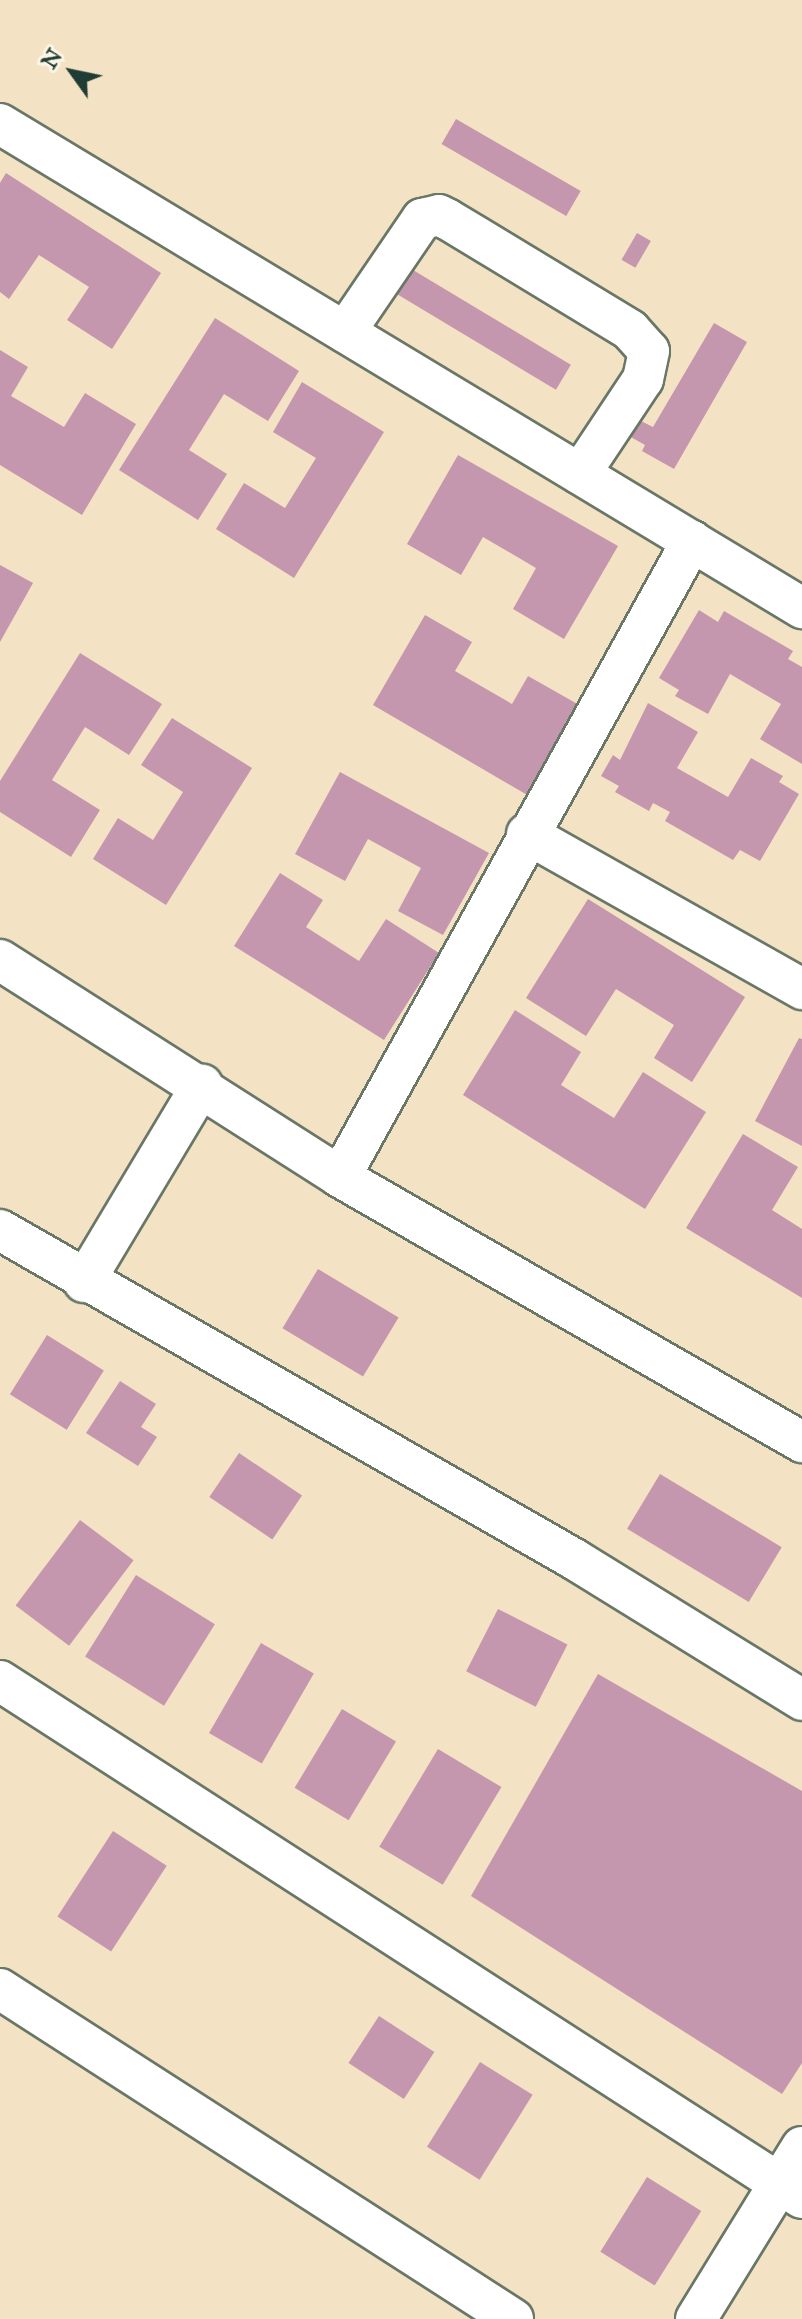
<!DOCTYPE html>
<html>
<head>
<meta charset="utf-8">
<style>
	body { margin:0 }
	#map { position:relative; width:802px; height:2319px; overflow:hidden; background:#f3e2c4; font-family:"IM FELL Great Primer",serif }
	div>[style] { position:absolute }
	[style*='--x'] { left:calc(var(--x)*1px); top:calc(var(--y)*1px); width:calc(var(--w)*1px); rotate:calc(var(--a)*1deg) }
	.building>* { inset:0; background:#c597ae; transform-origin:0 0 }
	.roads { filter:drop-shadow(2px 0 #697766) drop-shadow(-2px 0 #697766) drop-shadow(0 2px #697766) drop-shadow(0 -2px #697766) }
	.minor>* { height:40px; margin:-20px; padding:0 20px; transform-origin:20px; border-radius:20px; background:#fff }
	span { translate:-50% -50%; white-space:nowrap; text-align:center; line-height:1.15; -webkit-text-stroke:6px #fcf5e5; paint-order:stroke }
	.north { position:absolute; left:32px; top:32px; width:80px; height:80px; -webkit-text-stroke:6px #fcf5e5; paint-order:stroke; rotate:303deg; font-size:22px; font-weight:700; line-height:32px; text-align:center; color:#1f3d34 }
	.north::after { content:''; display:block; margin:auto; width:28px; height:36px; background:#1f3d34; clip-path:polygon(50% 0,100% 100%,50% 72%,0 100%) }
</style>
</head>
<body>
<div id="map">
	<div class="building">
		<div style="left:456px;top:119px;width:144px;height:29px;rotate:30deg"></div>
		<div style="clip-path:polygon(6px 173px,161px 273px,112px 349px,67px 320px,89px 287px,39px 255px,9px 299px,0 292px,0 183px)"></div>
		<div style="left:637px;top:233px;width:16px;height:31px;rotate:30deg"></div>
		<div style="left:408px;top:267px;width:190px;height:29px;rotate:31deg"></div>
		<div style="clip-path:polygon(215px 318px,299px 371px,268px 421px,224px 394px,189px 450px,227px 474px,198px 520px,119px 470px)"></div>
		<div style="clip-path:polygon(714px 323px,747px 342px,674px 469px,642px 451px,645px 445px,629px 436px,639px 420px,653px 427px)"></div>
		<div style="clip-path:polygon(0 350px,28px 367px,11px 396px,64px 427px,85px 393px,136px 424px,82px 515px,0 465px)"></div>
		<div style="clip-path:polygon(302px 382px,384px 432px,294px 578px,216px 529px,244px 483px,285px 508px,316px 458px,273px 432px)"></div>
		<div style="clip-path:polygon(458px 455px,618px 546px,564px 639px,513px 609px,536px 568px,483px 537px,461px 575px,407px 544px)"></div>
		<div style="clip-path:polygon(0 565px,33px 583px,0 642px)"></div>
		<div style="clip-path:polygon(699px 610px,718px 622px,724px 611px,793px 651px,788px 659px,802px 667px,802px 764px,760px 739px,781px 704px,730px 674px,708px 714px,675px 696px,679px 690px,659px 678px)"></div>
		<div style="clip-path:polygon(425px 615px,472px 642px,455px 671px,512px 704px,528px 676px,581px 706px,529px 796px,373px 705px)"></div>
		<div style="clip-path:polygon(80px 653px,162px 704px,129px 755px,85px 727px,52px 780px,100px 810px,71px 857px,0 812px,0 781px)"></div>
		<div style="clip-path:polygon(648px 703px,698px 732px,677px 768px,728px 797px,751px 758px,783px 776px,779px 782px,799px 794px,760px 861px,740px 850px,733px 860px,665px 821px,670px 812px,653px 803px,649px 811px,615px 792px,619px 786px,601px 776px,613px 755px,620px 760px)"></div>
		<div style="clip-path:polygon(172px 718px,252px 768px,166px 905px,93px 859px,118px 818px,153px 840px,183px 792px,141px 765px)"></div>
		<div style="clip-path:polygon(340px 772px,489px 853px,443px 935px,398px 911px,421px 868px,368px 839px,345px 881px,295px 854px)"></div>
		<div style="clip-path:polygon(280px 873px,323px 900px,306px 927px,359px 961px,386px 919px,439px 953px,384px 1040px,234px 946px)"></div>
		<div style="clip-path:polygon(588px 899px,745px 997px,692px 1082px,654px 1058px,674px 1025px,616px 989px,586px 1036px,526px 998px)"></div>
		<div style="clip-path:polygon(515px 1010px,581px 1052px,561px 1085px,614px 1118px,643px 1072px,706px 1112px,645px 1209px,463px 1095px)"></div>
		<div style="clip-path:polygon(799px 1038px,802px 1039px,802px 1146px,755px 1121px)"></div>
		<div style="clip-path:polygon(743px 1134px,798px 1167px,772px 1210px,802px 1229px,802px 1298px,686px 1228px)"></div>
		<div style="left:318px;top:1269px;width:94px;height:69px;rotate:31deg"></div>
		<div style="left:47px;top:1335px;width:67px;height:70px;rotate:32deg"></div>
		<div style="clip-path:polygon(120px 1381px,156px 1404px,141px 1427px,157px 1437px,138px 1466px,86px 1433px)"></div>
		<div style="left:239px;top:1453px;width:76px;height:53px;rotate:34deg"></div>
		<div style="left:660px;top:1474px;width:142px;height:64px;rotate:31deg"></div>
		<div style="left:80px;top:1520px;width:67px;height:107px;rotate:37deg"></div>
		<div style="left:136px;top:1575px;width:93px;height:96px;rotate:32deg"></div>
		<div style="left:498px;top:1609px;width:78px;height:70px;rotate:27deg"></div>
		<div style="left:261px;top:1643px;width:61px;height:104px;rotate:30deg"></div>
		<div style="clip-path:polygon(598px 1674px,802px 1791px,802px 2063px,782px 2094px,471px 1896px)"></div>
		<div style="left:342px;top:1709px;width:63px;height:92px;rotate:31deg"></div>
		<div style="left:438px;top:1749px;width:74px;height:114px;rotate:31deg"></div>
		<div style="left:113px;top:1831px;width:64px;height:102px;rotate:33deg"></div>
		<div style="left:379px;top:2016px;width:66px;height:56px;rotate:33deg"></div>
		<div style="left:480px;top:2062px;width:62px;height:100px;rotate:32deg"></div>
		<div style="left:647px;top:2177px;width:64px;height:88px;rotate:32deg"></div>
	</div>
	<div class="roads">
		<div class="minor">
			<div style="--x:0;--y:124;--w:937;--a:31.11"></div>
			<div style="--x:345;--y:332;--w:137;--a:-55.7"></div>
			<div style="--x:422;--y:219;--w:17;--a:-13"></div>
			<div style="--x:439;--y:215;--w:9;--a:27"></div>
			<div style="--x:447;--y:219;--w:214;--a:31.2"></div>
			<div style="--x:630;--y:330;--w:28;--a:48"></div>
			<div style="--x:649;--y:351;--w:29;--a:102"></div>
			<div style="--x:643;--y:379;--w:114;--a:123.6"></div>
			<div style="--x:527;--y:834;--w:316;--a:29.4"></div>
			<div style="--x:0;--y:960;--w:403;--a:32.5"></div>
			<div style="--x:340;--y:1177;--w:533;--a:29.84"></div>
			<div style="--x:340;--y:1177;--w:727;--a:-61.04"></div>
			<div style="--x:0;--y:1230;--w:662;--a:29.82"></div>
			<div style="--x:574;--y:1559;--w:268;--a:31.7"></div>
			<div style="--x:84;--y:1282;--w:230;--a:-59.1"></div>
			<div style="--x:0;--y:1681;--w:954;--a:32.81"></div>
			<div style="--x:0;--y:1989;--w:610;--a:32.75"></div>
			<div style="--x:696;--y:2319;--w:202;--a:-58.4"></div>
		</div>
	</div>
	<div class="north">N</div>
</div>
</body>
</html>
